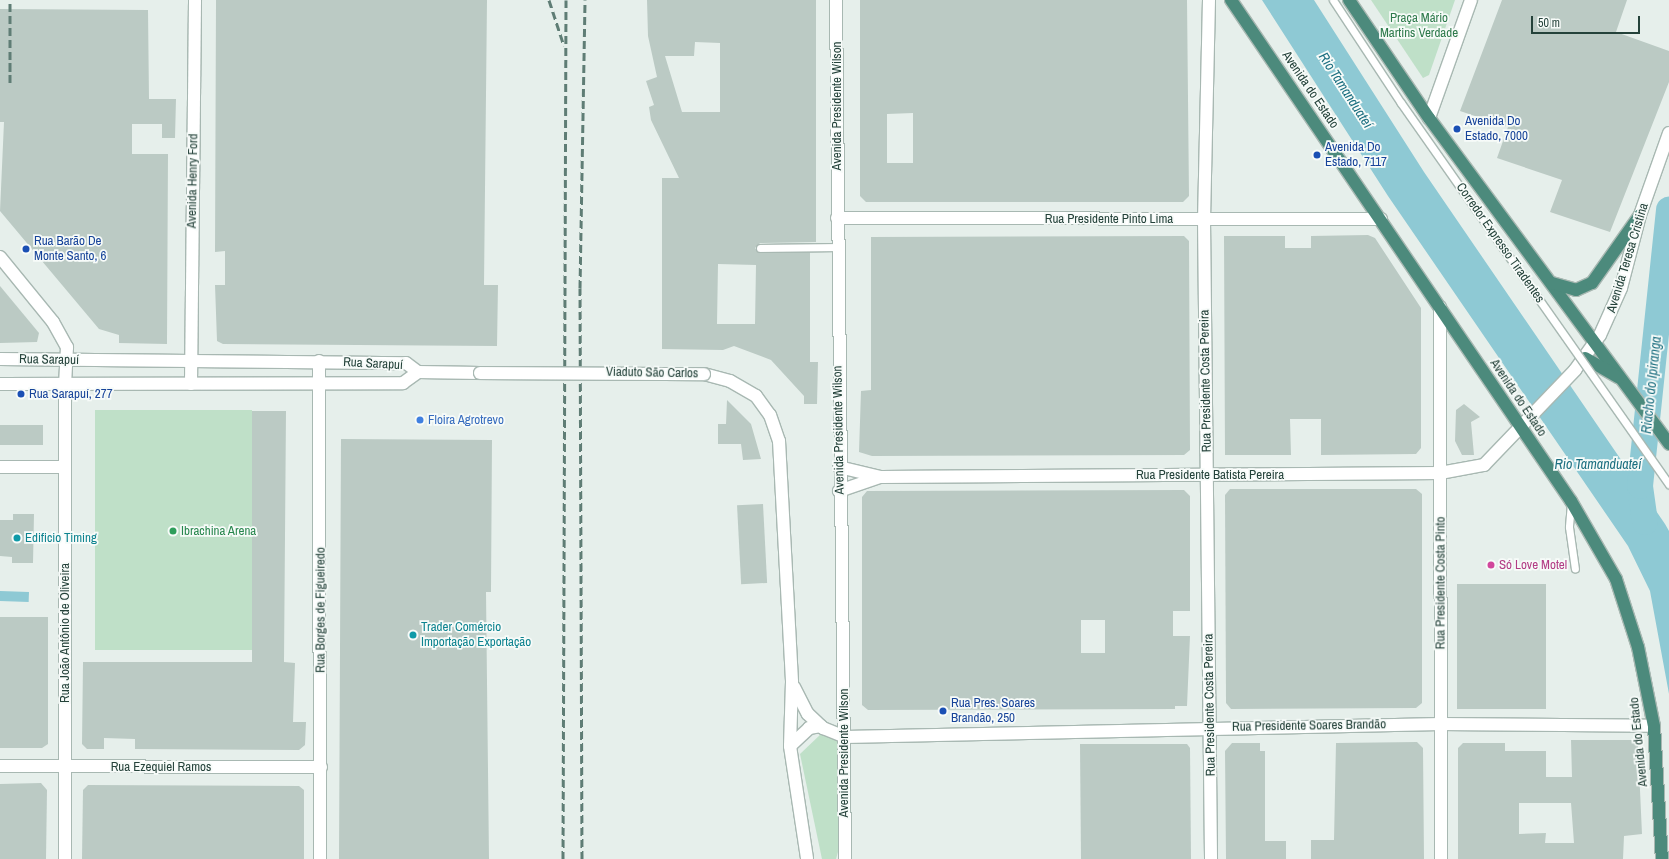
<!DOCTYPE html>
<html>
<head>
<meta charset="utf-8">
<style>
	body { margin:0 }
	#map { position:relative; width:1669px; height:859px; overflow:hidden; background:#e6efeb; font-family:"Archivo Narrow",sans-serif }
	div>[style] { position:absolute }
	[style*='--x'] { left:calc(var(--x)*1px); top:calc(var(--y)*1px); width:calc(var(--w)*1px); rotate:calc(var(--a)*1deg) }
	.green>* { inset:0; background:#bfe0c8; transform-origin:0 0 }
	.water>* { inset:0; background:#8ec9d4; transform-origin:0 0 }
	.river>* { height:26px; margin:-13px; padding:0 13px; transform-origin:13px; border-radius:13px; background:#8ec9d4 }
	.building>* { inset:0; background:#bbcac4; transform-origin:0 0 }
	.roads { filter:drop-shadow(1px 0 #a8b8b2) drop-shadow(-1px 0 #a8b8b2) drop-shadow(0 1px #a8b8b2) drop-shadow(0 -1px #a8b8b2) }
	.service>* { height:7px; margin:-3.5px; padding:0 3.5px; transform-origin:3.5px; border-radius:3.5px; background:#fff }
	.minor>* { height:12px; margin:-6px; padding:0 6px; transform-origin:6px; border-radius:6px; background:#fff }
	.tertiary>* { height:12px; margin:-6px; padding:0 6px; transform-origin:6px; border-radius:6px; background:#fff }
	.secondary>* { height:12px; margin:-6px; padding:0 6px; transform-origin:6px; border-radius:6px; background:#fff }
	.trunk>* { height:12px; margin:-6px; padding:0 6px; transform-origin:6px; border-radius:6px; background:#4c8a7c }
	.rail>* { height:3px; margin-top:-1.5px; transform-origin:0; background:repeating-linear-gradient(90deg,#5f7d75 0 8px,transparent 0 12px) }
	.bridges { filter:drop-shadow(1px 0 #a8b8b2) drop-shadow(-1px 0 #a8b8b2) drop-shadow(0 1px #a8b8b2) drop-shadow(0 -1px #a8b8b2) }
	.service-bridge>* { height:7px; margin:-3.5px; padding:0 3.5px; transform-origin:3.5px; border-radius:3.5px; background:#fff }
	.secondary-bridge>* { height:12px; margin:-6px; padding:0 6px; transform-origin:6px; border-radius:6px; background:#fff }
	.dots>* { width:11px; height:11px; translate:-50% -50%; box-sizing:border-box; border:2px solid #f7fbf9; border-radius:50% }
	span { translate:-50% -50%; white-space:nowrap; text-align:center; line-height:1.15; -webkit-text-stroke:3.5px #f7fbf9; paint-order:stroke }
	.park-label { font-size:13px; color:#2d7a4b }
	.street-label { font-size:13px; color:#24423a }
	.transit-label { font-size:13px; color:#164399 }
	.left { translate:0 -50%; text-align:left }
	.shop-label { font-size:13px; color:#366cbe }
	.leisure-label { font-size:13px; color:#27864d }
	.culture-label { font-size:13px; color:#0d838f }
	.hotel-label { font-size:13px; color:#b23c85 }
	.water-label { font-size:14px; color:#1c6f80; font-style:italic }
	.scale { position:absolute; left:1531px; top:16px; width:109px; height:18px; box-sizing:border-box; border:2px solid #24423a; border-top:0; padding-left:5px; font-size:12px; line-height:14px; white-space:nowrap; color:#24423a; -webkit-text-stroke:3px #f7fbf9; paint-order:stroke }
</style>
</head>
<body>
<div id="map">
	<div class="green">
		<div style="clip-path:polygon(1371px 0,1455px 0,1429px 75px,1423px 78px)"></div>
		<div style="left:95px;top:410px;width:157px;height:240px"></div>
		<div style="clip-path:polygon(822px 733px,834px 736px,838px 743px,840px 845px,836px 859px,822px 859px,800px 754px)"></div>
	</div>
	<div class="water">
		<div style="clip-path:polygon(1262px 0,1314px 0,1424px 172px,1665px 524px,1669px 531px,1669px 694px,1650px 591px,1628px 546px,1388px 196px)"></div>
		<div style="left:0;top:591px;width:29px;height:10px;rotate:2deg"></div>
	</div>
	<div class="river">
		<div style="--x:1645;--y:522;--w:36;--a:-98"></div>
		<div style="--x:1640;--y:486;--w:278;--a:-84"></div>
	</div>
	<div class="building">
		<div style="clip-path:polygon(216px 0,487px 0,484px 285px,498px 285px,497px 346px,223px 344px,217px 341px,215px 285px,225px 285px,225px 251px,215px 252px)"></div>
		<div style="clip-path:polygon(evenodd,647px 0,816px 0,816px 242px,760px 243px,755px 248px,760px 253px,810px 252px,810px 362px,818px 362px,817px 404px,804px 404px,804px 396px,771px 360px,734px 346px,723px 350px,662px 349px,662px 178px,679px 178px,651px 120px,649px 107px,654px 105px,646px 81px,657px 77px,648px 36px,647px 0,695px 42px,720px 43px,720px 112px,682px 112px,665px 56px,694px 56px,695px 42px,647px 0,718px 264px,756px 265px,755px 324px,717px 324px,718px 264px)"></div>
		<div style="clip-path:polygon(evenodd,860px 0,1187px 0,1189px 196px,1183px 202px,866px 202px,860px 196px,860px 0,913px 113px,913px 163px,887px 163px,887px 114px,913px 113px)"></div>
		<div style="clip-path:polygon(1502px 0,1627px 0,1616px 32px,1669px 51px,1669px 82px,1610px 232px,1550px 212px,1562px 180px,1497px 158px,1508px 127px,1460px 111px)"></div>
		<div style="clip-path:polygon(0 9px,148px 10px,149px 99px,176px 99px,175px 138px,162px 138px,162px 124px,132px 124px,132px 154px,168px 154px,167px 344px,119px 343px,119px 335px,99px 329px,0 211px,4px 122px,0 122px)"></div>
		<div style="clip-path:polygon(1368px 235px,1375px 238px,1421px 308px,1421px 448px,1416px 454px,1321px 455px,1321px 419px,1290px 419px,1291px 455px,1225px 455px,1224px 236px,1285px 236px,1285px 248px,1311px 248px,1311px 236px)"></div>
		<div style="clip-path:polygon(1184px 236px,1189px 241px,1190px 450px,1184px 455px,872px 456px,859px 452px,861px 391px,871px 390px,871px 237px)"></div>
		<div style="clip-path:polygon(0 286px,39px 333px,37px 342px,0 343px)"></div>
		<div style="clip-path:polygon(727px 400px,751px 424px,761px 459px,743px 460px,741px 444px,718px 444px,718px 424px,726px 424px)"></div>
		<div style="clip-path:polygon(1464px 404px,1480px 417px,1471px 422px,1474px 455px,1462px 455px,1455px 441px,1456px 410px)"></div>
		<div style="clip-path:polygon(252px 411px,286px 411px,284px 662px,295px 663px,293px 722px,306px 722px,305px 745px,299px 750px,135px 749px,135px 739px,104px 738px,104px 749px,87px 749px,82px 744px,83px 662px,252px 662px)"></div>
		<div style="left:43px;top:425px;width:20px;height:43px;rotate:90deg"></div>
		<div style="clip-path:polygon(341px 439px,492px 440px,491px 592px,486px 592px,489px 859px,339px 859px)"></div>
		<div style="clip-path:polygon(1230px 489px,1416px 489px,1422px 494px,1422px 703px,1416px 708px,1231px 709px,1226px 703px,1225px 495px)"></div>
		<div style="clip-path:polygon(evenodd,1184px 490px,1190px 496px,1190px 611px,1173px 611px,1173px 636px,1190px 636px,1187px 706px,1175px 706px,1175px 709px,868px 710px,862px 705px,862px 497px,867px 491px,1184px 490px,1081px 620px,1105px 620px,1105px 653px,1081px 653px,1081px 620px)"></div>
		<div style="left:763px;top:504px;width:79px;height:26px;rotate:87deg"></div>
		<div style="clip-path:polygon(13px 514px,34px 514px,33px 563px,12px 563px,12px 557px,0 556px,0 520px,13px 520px)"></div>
		<div style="left:1546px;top:584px;width:125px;height:89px;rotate:90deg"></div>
		<div style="clip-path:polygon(0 617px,48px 617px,48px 744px,42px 748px,0 748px)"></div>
		<div style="clip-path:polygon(evenodd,1571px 740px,1635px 740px,1638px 746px,1642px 834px,1624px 836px,1623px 859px,1458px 859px,1458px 748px,1463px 743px,1505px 743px,1505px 751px,1546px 751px,1546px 777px,1572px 777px,1571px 740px,1519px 803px,1571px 803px,1574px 843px,1545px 843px,1546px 833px,1519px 834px,1519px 803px)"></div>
		<div style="clip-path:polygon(1417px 742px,1423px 748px,1424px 859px,1311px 859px,1311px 840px,1334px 840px,1336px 743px)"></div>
		<div style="clip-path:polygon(1232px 743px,1260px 743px,1260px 751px,1265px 751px,1265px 841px,1286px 841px,1286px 859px,1226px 859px,1225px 751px)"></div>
		<div style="clip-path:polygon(1080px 744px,1187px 744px,1190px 748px,1191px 859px,1081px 859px)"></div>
		<div style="clip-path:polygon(41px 783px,47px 790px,46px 859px,0 859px,0 784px)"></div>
		<div style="clip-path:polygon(88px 785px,299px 786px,304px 790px,304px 859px,82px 859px,83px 790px)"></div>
	</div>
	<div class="roads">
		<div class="service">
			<div style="--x:760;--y:248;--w:77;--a:-0.7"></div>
			<div style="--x:1571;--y:503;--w:24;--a:95"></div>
			<div style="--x:1569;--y:527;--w:42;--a:81.9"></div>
		</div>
		<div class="minor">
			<div style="--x:1209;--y:0;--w:220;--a:91.3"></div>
			<div style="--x:1204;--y:220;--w:639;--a:89.37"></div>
			<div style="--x:1429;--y:118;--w:125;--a:-70.4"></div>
			<div style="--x:837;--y:218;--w:544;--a:0.11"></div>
			<div style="--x:1440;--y:307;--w:552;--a:89.9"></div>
			<div style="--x:319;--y:361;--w:498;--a:89.9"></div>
			<div style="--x:65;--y:383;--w:476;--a:90"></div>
			<div style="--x:0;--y:467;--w:65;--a:0"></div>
			<div style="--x:845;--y:737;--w:596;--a:-1.25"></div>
			<div style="--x:1441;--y:724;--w:213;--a:0.5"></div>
			<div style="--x:0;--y:766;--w:321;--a:0.2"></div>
		</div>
		<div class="tertiary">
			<div style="--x:0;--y:257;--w:84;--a:50.8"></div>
			<div style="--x:53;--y:322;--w:29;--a:61"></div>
			<div style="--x:67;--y:347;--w:36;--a:93"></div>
			<div style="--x:191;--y:384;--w:384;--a:-89.4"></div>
		</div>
		<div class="secondary">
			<div style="--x:836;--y:0;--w:859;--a:89.4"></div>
			<div style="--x:0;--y:359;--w:406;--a:0.6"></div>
			<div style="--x:406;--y:363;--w:15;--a:37"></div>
			<div style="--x:418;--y:372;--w:62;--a:0.9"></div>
			<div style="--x:704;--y:374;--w:27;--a:15"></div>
			<div style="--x:730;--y:381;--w:30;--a:30"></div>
			<div style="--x:756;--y:396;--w:24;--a:54"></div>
			<div style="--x:770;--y:415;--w:28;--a:71"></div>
			<div style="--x:779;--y:441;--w:241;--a:86.9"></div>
			<div style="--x:792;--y:682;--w:64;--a:91.8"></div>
			<div style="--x:790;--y:746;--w:114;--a:81.4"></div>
			<div style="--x:0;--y:384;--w:403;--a:-0.1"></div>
			<div style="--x:403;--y:383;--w:19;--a:-36"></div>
			<div style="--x:839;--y:467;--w:43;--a:13.4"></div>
			<div style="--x:881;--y:477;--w:559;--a:-0.41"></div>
			<div style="--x:1440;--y:473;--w:45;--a:-10.3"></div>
			<div style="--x:1484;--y:465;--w:132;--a:-46.2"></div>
			<div style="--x:1575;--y:370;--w:43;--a:-54.5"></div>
			<div style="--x:1600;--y:335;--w:51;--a:-65.9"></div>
			<div style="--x:1621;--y:288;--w:75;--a:-75.4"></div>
			<div style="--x:1640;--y:215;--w:87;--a:-70.5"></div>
			<div style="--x:839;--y:491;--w:43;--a:-18.9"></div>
			<div style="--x:794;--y:687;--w:30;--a:63"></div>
			<div style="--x:808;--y:714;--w:21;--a:43"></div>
			<div style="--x:823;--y:728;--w:24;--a:22"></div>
			<div style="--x:790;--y:746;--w:26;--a:-43"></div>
			<div style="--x:809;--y:728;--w:12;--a:-9"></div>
		</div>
		<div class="trunk">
			<div style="--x:1231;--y:0;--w:605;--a:55.84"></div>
			<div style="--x:1571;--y:501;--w:90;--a:60"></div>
			<div style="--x:1616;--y:579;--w:71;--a:72.1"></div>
			<div style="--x:1638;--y:647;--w:81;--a:78.6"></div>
			<div style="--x:1654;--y:726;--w:133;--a:86.6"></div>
			<div style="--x:1349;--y:0;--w:143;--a:55.9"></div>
			<div style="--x:1429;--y:118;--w:405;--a:53.6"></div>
			<div style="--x:1552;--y:283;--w:25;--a:16"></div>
			<div style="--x:1576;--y:290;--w:17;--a:-24"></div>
			<div style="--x:1592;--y:283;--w:83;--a:-54.8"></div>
			<div style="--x:1585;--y:358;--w:39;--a:30"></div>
		</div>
	</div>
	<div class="rail">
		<div style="--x:549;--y:0;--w:48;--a:71.9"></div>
		<div style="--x:10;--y:83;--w:83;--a:-90"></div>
		<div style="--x:563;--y:859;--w:859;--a:-89.8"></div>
		<div style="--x:582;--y:859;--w:571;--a:-90.2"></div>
		<div style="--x:580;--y:288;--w:288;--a:-89"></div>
	</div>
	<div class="bridges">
		<div class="service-bridge">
			<div style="--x:1333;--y:0;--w:123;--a:56.6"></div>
			<div style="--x:1401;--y:103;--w:466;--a:54.9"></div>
		</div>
		<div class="secondary-bridge">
			<div style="--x:480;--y:373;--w:224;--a:0.3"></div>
		</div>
	</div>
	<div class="dots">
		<div style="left:1457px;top:129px;background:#1a4fb4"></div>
		<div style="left:1317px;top:155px;background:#1a4fb4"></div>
		<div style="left:26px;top:249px;background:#1a4fb4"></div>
		<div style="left:21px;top:394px;background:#1a4fb4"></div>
		<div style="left:420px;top:420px;background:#3f7fe0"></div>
		<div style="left:173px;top:531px;background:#2e9e5b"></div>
		<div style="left:17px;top:538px;background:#0f9aa8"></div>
		<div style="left:1491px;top:565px;background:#d1479c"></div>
		<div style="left:413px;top:635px;background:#0f9aa8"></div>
		<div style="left:943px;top:711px;background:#1a4fb4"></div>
	</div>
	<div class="park-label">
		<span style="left:1419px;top:26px">Praça Mário<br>Martins Verdade</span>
	</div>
	<div class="street-label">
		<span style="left:1310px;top:90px;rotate:56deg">Avenida do Estado</span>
		<span style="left:837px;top:106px;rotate:-90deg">Avenida Presidente Wilson</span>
		<span style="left:193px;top:181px;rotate:-89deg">Avenida Henry Ford</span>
		<span style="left:1109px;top:219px">Rua Presidente Pinto Lima</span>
		<span style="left:1500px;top:243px;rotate:55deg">Corredor Expresso Tiradentes</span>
		<span style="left:1628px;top:258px;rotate:-73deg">Avenida Teresa Cristina</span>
		<span style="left:49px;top:360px;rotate:1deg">Rua Sarapuí</span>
		<span style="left:373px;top:364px;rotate:3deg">Rua Sarapuí</span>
		<span style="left:652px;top:373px;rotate:1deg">Viaduto São Carlos</span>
		<span style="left:1206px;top:381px;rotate:-91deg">Rua Presidente Costa Pereira</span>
		<span style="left:1518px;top:398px;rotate:56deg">Avenida do Estado</span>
		<span style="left:839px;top:430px;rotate:-91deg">Avenida Presidente Wilson</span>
		<span style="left:1210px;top:475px">Rua Presidente Batista Pereira</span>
		<span style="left:1441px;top:583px;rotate:-90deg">Rua Presidente Costa Pinto</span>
		<span style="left:321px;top:610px;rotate:-90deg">Rua Borges de Figueiredo</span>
		<span style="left:65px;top:633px;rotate:-90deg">Rua João Antônio de Oliveira</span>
		<span style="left:1210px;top:705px;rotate:-91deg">Rua Presidente Costa Pereira</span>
		<span style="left:1309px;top:726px;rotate:-1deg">Rua Presidente Soares Brandão</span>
		<span style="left:1639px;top:742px;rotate:-96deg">Avenida do Estado</span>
		<span style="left:844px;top:753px;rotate:-90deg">Avenida Presidente Wilson</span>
		<span style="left:161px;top:767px">Rua Ezequiel Ramos</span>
	</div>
	<div class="transit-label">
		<span class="left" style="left:1465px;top:129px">Avenida Do<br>Estado, 7000</span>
		<span class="left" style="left:1325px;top:155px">Avenida Do<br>Estado, 7117</span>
		<span class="left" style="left:34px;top:249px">Rua Barão De<br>Monte Santo, 6</span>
		<span class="left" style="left:29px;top:394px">Rua Sarapuí, 277</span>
		<span class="left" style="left:951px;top:711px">Rua Pres. Soares<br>Brandão, 250</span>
	</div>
	<div class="shop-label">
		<span class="left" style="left:428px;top:420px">Floira Agrotrevo</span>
	</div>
	<div class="leisure-label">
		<span class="left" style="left:181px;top:531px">Ibrachina Arena</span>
	</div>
	<div class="culture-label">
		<span class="left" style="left:25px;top:538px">Edificio Timing</span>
		<span class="left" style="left:421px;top:635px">Trader Comércio<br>Importação Exportação</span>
	</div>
	<div class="hotel-label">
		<span class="left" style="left:1499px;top:565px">Só Love Motel</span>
	</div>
	<div class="water-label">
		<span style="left:1346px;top:90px;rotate:57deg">Rio Tamanduateí</span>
		<span style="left:1651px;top:385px;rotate:-84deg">Riacho do Ipiranga</span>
		<span style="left:1598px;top:464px">Rio Tamanduateí</span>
	</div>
	<div class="scale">50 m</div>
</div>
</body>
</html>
